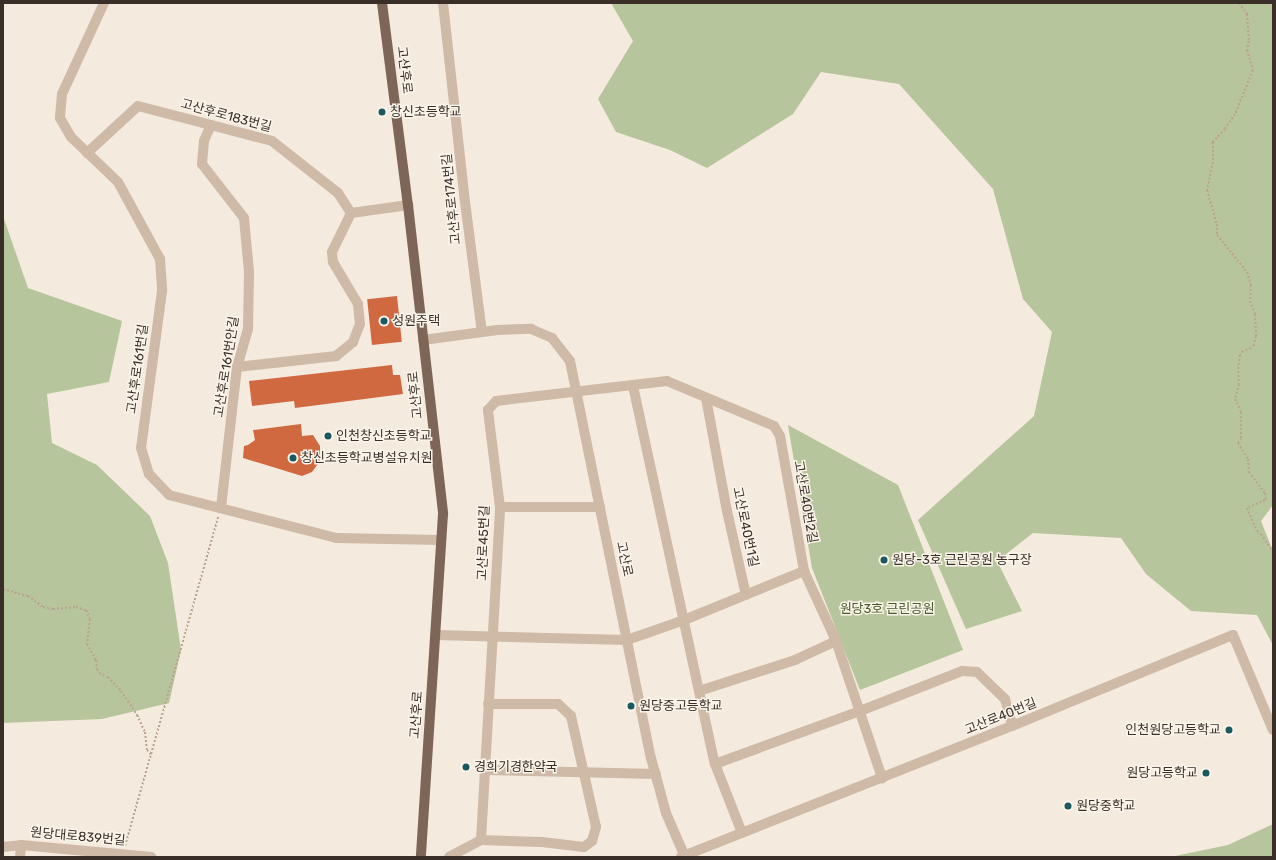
<!DOCTYPE html>
<html>
<head>
<meta charset="utf-8">
<style>
	body { margin:0 }
	#map { position:relative; width:1276px; height:860px; overflow:hidden; background:#f4eadd; font-family:Rubik,"Noto Sans KR",sans-serif }
	div>[style] { position:absolute }
	[style*='--x'] { left:calc(var(--x)*1px); top:calc(var(--y)*1px); width:calc(var(--w)*1px); rotate:calc(var(--a)*1deg) }
	.green>* { inset:0; background:#b6c59b }
	.building>* { inset:0; background:#d06840; transform-origin:0 0 }
	.path>* { height:2px; margin-top:-1px; transform-origin:0; background:repeating-linear-gradient(90deg,#baa491 0 2px,transparent 0 4px) }
	.minor>* { height:10px; margin:-5px; padding:0 5px; transform-origin:5px; border-radius:5px; background:#cebaa7 }
	.major>* { height:10px; margin:-5px; padding:0 5px; transform-origin:5px; border-radius:5px; background:#7d6658 }
	.dots>* { width:11px; height:11px; translate:-50% -50%; box-sizing:border-box; border:2px solid #fbf4ea; border-radius:50% }
	span { translate:-50% -50%; white-space:nowrap; text-align:center; line-height:1.15; -webkit-text-stroke:3px #fbf4ea; paint-order:stroke }
	.street-label { font-size:13px; color:#3a2f28 }
	.poi-label { font-size:13px; color:#3a2f28 }
	.left { translate:0 -50%; text-align:left }
	.right { translate:-100% -50%; text-align:right }
	.park-label { font-size:13px; color:#475b2a }
	.frame { position:absolute; inset:0; border:4px solid #3a2f28; pointer-events:none }
</style>
</head>
<body>
<div id="map">
	<div class="green">
		<div style="clip-path:polygon(611px 3px,1273px 3px,1273px 505px,1261px 521px,1273px 551px,1273px 645px,1257px 615px,1191px 611px,1146px 574px,1121px 538px,1033px 533px,997px 561px,1022px 611px,966px 629px,918px 520px,1034px 416px,1052px 332px,1023px 299px,993px 189px,899px 84px,821px 72px,793px 114px,707px 168px,670px 150px,616px 132px,598px 99px,633px 41px)"></div>
		<div style="clip-path:polygon(3px 216px,28px 288px,122px 321px,109px 382px,47px 394px,52px 443px,97px 465px,150px 516px,168px 563px,181px 650px,169px 703px,102px 719px,3px 723px)"></div>
		<div style="clip-path:polygon(788px 425px,898px 485px,963px 650px,860px 690px,812px 568px)"></div>
		<div style="clip-path:polygon(1273px 824px,1273px 857px,1170px 857px,1228px 845px)"></div>
	</div>
	<div class="building">
		<div style="left:397px;top:296px;width:46px;height:30px;rotate:84deg"></div>
		<div style="clip-path:polygon(392px 365px,393px 375px,400px 375px,403px 394px,295px 408px,294px 401px,252px 406px,249px 381px)"></div>
		<div style="clip-path:polygon(301px 424px,302px 436px,313px 435px,320px 446px,320px 461px,312px 472px,302px 476px,243px 458px,244px 446px,248px 445px,255px 440px,253px 430px)"></div>
	</div>
	<div class="path">
		<div style="--x:1239;--y:3;--w:14;--a:54"></div>
		<div style="--x:1247;--y:14;--w:27;--a:86"></div>
		<div style="--x:1249;--y:41;--w:9;--a:103"></div>
		<div style="--x:1247;--y:50;--w:21;--a:73"></div>
		<div style="--x:1253;--y:70;--w:48;--a:112.2"></div>
		<div style="--x:1235;--y:114;--w:18;--a:124"></div>
		<div style="--x:1225;--y:129;--w:18;--a:133"></div>
		<div style="--x:1213;--y:142;--w:20;--a:90"></div>
		<div style="--x:1213;--y:162;--w:29;--a:102"></div>
		<div style="--x:1207;--y:190;--w:35;--a:74"></div>
		<div style="--x:1217;--y:224;--w:11;--a:90"></div>
		<div style="--x:1217;--y:235;--w:48;--a:51"></div>
		<div style="--x:1247;--y:272;--w:14;--a:73"></div>
		<div style="--x:1251;--y:285;--w:16;--a:94"></div>
		<div style="--x:1250;--y:301;--w:14;--a:69"></div>
		<div style="--x:1255;--y:314;--w:22;--a:87"></div>
		<div style="--x:1256;--y:336;--w:9;--a:103"></div>
		<div style="--x:1254;--y:345;--w:4;--a:135"></div>
		<div style="--x:1251;--y:348;--w:9;--a:159"></div>
		<div style="--x:1243;--y:351;--w:5;--a:127"></div>
		<div style="--x:1240;--y:355;--w:12;--a:99"></div>
		<div style="--x:1238;--y:367;--w:17;--a:87"></div>
		<div style="--x:1239;--y:384;--w:16;--a:105"></div>
		<div style="--x:1235;--y:399;--w:14;--a:65"></div>
		<div style="--x:1241;--y:412;--w:26;--a:90"></div>
		<div style="--x:1241;--y:438;--w:6;--a:121"></div>
		<div style="--x:1238;--y:443;--w:19;--a:58"></div>
		<div style="--x:1248;--y:459;--w:13;--a:86"></div>
		<div style="--x:1249;--y:472;--w:26;--a:53"></div>
		<div style="--x:1265;--y:493;--w:5;--a:79"></div>
		<div style="--x:1266;--y:498;--w:2;--a:117"></div>
		<div style="--x:1265;--y:500;--w:20;--a:156"></div>
		<div style="--x:1247;--y:508;--w:25;--a:67"></div>
		<div style="--x:1257;--y:531;--w:5;--a:37"></div>
		<div style="--x:1261;--y:534;--w:22;--a:56"></div>
		<div style="--x:3;--y:589;--w:26;--a:16"></div>
		<div style="--x:28;--y:596;--w:19;--a:36"></div>
		<div style="--x:43;--y:607;--w:10;--a:11"></div>
		<div style="--x:53;--y:609;--w:23;--a:-5"></div>
		<div style="--x:76;--y:607;--w:10;--a:17"></div>
		<div style="--x:86;--y:610;--w:10;--a:66"></div>
		<div style="--x:90;--y:619;--w:25;--a:97"></div>
		<div style="--x:87;--y:644;--w:18;--a:61"></div>
		<div style="--x:96;--y:660;--w:9;--a:84"></div>
		<div style="--x:97;--y:669;--w:4;--a:63"></div>
		<div style="--x:99;--y:673;--w:10;--a:24"></div>
		<div style="--x:108;--y:677;--w:19;--a:47"></div>
		<div style="--x:121;--y:691;--w:29;--a:56"></div>
		<div style="--x:137;--y:715;--w:19;--a:65"></div>
		<div style="--x:145;--y:732;--w:18;--a:84"></div>
		<div style="--x:147;--y:750;--w:6;--a:45"></div>
		<div style="--x:125;--y:846;--w:342;--a:-74.2"></div>
	</div>
	<div class="minor">
		<div style="--x:104;--y:3;--w:100;--a:114.8"></div>
		<div style="--x:62;--y:94;--w:24;--a:95"></div>
		<div style="--x:60;--y:118;--w:22;--a:60"></div>
		<div style="--x:71;--y:137;--w:65;--a:43.8"></div>
		<div style="--x:118;--y:182;--w:88;--a:61.4"></div>
		<div style="--x:160;--y:259;--w:32;--a:86"></div>
		<div style="--x:162;--y:291;--w:158;--a:97.6"></div>
		<div style="--x:141;--y:448;--w:27;--a:73"></div>
		<div style="--x:149;--y:474;--w:29;--a:46"></div>
		<div style="--x:169;--y:495;--w:172;--a:14.4"></div>
		<div style="--x:336;--y:538;--w:105;--a:1.1"></div>
		<div style="--x:443;--y:3;--w:192;--a:83.7"></div>
		<div style="--x:464;--y:194;--w:139;--a:82.6"></div>
		<div style="--x:211;--y:125;--w:17;--a:114"></div>
		<div style="--x:204;--y:141;--w:23;--a:95"></div>
		<div style="--x:202;--y:164;--w:68;--a:52.1"></div>
		<div style="--x:244;--y:218;--w:54;--a:84.7"></div>
		<div style="--x:249;--y:272;--w:57;--a:91"></div>
		<div style="--x:248;--y:329;--w:40;--a:106"></div>
		<div style="--x:237;--y:367;--w:142;--a:96.5"></div>
		<div style="--x:87;--y:153;--w:69;--a:-42.7"></div>
		<div style="--x:138;--y:106;--w:138;--a:14.6"></div>
		<div style="--x:272;--y:141;--w:84;--a:38.2"></div>
		<div style="--x:338;--y:193;--w:24;--a:57"></div>
		<div style="--x:351;--y:213;--w:58;--a:-8"></div>
		<div style="--x:423;--y:340;--w:75;--a:-7.7"></div>
		<div style="--x:497;--y:330;--w:34;--a:-2"></div>
		<div style="--x:531;--y:329;--w:23;--a:23"></div>
		<div style="--x:552;--y:338;--w:29;--a:52"></div>
		<div style="--x:570;--y:361;--w:405;--a:78.5"></div>
		<div style="--x:651;--y:758;--w:57;--a:74.7"></div>
		<div style="--x:666;--y:813;--w:48;--a:66.6"></div>
		<div style="--x:237;--y:367;--w:100;--a:-6.3"></div>
		<div style="--x:336;--y:356;--w:22;--a:-39"></div>
		<div style="--x:353;--y:342;--w:19;--a:-69"></div>
		<div style="--x:360;--y:324;--w:20;--a:-96"></div>
		<div style="--x:358;--y:304;--w:49;--a:-120.8"></div>
		<div style="--x:333;--y:262;--w:10;--a:-96"></div>
		<div style="--x:332;--y:252;--w:43;--a:-64"></div>
		<div style="--x:633;--y:386;--w:387;--a:77.8"></div>
		<div style="--x:715;--y:764;--w:74;--a:68.6"></div>
		<div style="--x:706;--y:398;--w:115;--a:79.5"></div>
		<div style="--x:727;--y:511;--w:86;--a:77.3"></div>
		<div style="--x:500;--y:507;--w:100;--a:0"></div>
		<div style="--x:435;--y:635;--w:192;--a:1.5"></div>
		<div style="--x:627;--y:640;--w:60;--a:-19.3"></div>
		<div style="--x:684;--y:620;--w:130;--a:-22.2"></div>
		<div style="--x:699;--y:691;--w:101;--a:-17.9"></div>
		<div style="--x:795;--y:660;--w:45;--a:-24.9"></div>
		<div style="--x:715;--y:764;--w:154;--a:-20.1"></div>
		<div style="--x:860;--y:711;--w:110;--a:-21.4"></div>
		<div style="--x:962;--y:671;--w:15;--a:4"></div>
		<div style="--x:977;--y:672;--w:39;--a:44"></div>
		<div style="--x:1005;--y:699;--w:28;--a:75"></div>
		<div style="--x:484;--y:770;--w:172;--a:1.3"></div>
		<div style="--x:481;--y:840;--w:334;--a:-86.7"></div>
		<div style="--x:500;--y:507;--w:98;--a:-97.1"></div>
		<div style="--x:488;--y:410;--w:12;--a:-48"></div>
		<div style="--x:496;--y:401;--w:172;--a:-6.7"></div>
		<div style="--x:667;--y:381;--w:116;--a:22.8"></div>
		<div style="--x:774;--y:426;--w:12;--a:59"></div>
		<div style="--x:780;--y:436;--w:137;--a:79.9"></div>
		<div style="--x:804;--y:571;--w:77;--a:65.4"></div>
		<div style="--x:836;--y:641;--w:145;--a:71.4"></div>
		<div style="--x:3;--y:847;--w:18;--a:-6"></div>
		<div style="--x:21;--y:845;--w:131;--a:5.3"></div>
		<div style="--x:20;--y:857;--w:12;--a:-85"></div>
		<div style="--x:449;--y:857;--w:36;--a:-28"></div>
		<div style="--x:481;--y:840;--w:61;--a:1.9"></div>
		<div style="--x:542;--y:842;--w:42;--a:6.8"></div>
		<div style="--x:584;--y:847;--w:10;--a:-37"></div>
		<div style="--x:592;--y:841;--w:15;--a:-74"></div>
		<div style="--x:596;--y:827;--w:114;--a:-102.7"></div>
		<div style="--x:571;--y:716;--w:18;--a:-137"></div>
		<div style="--x:558;--y:704;--w:70;--a:180"></div>
		<div style="--x:681;--y:857;--w:356;--a:-21.6"></div>
		<div style="--x:1012;--y:726;--w:239;--a:-22.4"></div>
		<div style="--x:1233;--y:635;--w:103;--a:67.2"></div>
	</div>
	<div class="major">
		<div style="--x:382;--y:3;--w:204;--a:82.7"></div>
		<div style="--x:408;--y:205;--w:311;--a:83.5"></div>
		<div style="--x:443;--y:514;--w:344;--a:93.7"></div>
	</div>
	<div class="dots">
		<div style="left:382px;top:112px;background:#1a5960"></div>
		<div style="left:384px;top:321px;background:#1a5960"></div>
		<div style="left:328px;top:436px;background:#1a5960"></div>
		<div style="left:293px;top:458px;background:#1a5960"></div>
		<div style="left:884px;top:560px;background:#1a5960"></div>
		<div style="left:631px;top:706px;background:#1a5960"></div>
		<div style="left:1229px;top:730px;background:#1a5960"></div>
		<div style="left:466px;top:767px;background:#1a5960"></div>
		<div style="left:1206px;top:773px;background:#1a5960"></div>
		<div style="left:1068px;top:806px;background:#1a5960"></div>
	</div>
	<div class="street-label">
		<span style="left:404px;top:70px;rotate:83deg">고산후로</span>
		<span style="left:226px;top:116px;rotate:15deg">고산후로183번길</span>
		<span style="left:452px;top:199px;rotate:-96deg">고산후로174번길</span>
		<span style="left:227px;top:367px;rotate:-81deg">고산후로161번안길</span>
		<span style="left:138px;top:369px;rotate:-82deg">고산후로161번길</span>
		<span style="left:416px;top:395px;rotate:-96deg">고산후로</span>
		<span style="left:805px;top:502px;rotate:80deg">고산로40번2길</span>
		<span style="left:745px;top:527px;rotate:78deg">고산로40번1길</span>
		<span style="left:484px;top:543px;rotate:-88deg">고산로45번길</span>
		<span style="left:624px;top:559px;rotate:78deg">고산로</span>
		<span style="left:417px;top:715px;rotate:-86deg">고산후로</span>
		<span style="left:1001px;top:717px;rotate:-22deg">고산로40번길</span>
		<span style="left:78px;top:837px;rotate:5deg">원당대로839번길</span>
	</div>
	<div class="poi-label">
		<span class="left" style="left:390px;top:112px">창신초등학교</span>
		<span class="left" style="left:392px;top:321px">성원주택</span>
		<span class="left" style="left:336px;top:436px">인천창신초등학교</span>
		<span class="left" style="left:301px;top:458px">창신초등학교병설유치원</span>
		<span class="left" style="left:892px;top:560px">원당-3호 근린공원 농구장</span>
		<span class="left" style="left:639px;top:706px">원당중고등학교</span>
		<span class="right" style="left:1221px;top:730px">인천원당고등학교</span>
		<span class="left" style="left:474px;top:767px">경희기경한약국</span>
		<span class="right" style="left:1198px;top:773px">원당고등학교</span>
		<span class="left" style="left:1076px;top:806px">원당중학교</span>
	</div>
	<div class="park-label">
		<span style="left:887px;top:609px">원당3호 근린공원</span>
	</div>
	<div class="frame"></div>
</div>
</body>
</html>
